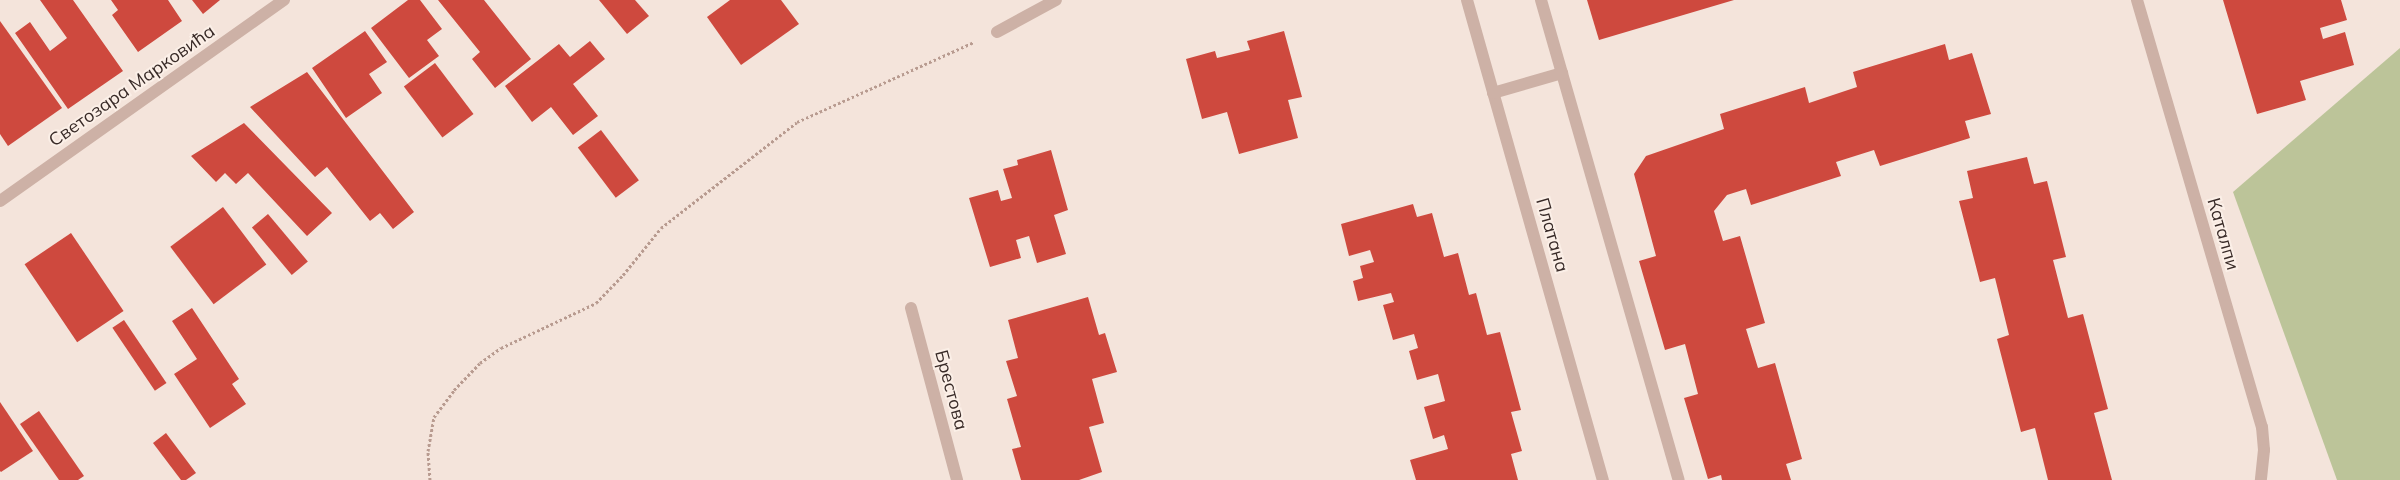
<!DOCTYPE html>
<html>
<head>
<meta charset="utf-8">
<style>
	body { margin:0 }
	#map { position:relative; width:2400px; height:480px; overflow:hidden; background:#f4e4db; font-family:Mulish,sans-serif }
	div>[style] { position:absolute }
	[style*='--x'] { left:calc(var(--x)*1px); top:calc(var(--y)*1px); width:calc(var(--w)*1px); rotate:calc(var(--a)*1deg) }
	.green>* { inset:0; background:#bcc499 }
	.building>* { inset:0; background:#ce493e; transform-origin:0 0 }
	.path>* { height:3px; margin-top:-1.5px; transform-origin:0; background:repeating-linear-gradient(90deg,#b89b90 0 2.5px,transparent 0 5px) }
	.service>* { height:12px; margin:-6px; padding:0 6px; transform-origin:6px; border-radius:6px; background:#cdb1a6 }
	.minor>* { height:12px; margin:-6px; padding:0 6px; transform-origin:6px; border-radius:6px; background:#cdb1a6 }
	span { translate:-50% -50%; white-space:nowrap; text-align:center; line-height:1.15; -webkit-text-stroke:4px #fbefe7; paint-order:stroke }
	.street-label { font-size:18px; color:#382a27 }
</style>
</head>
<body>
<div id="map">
	<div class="green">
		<div style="clip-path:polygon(2400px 48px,2400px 480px,2337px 480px,2233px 192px)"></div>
	</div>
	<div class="building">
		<div style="clip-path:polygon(40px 0,73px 0,123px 71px,68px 109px,15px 33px,30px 22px,50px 51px,67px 38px)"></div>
		<div style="clip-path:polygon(111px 0,168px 0,182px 21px,138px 52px,112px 15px,118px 10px)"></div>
		<div style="clip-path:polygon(192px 0,220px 0,203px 14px)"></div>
		<div style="clip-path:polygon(408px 0,420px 0,442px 29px,427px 40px,439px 56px,409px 78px,371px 28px)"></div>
		<div style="clip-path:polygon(438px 0,484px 0,531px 59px,495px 88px,472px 59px,480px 52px)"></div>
		<div style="clip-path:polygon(599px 0,635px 0,649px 16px,627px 34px)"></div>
		<div style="clip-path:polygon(730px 0,781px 0,799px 24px,741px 65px,707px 17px)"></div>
		<div style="clip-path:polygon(1587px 0,1734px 0,1599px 40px)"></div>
		<div style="clip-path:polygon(2223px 0,2341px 0,2347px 20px,2320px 28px,2323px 39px,2345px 32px,2354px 65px,2300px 81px,2306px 100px,2257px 114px)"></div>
		<div style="clip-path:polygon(0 21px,62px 108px,8px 146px,0 134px)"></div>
		<div style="clip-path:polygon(365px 31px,387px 62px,369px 74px,382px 93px,346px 118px,312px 68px)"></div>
		<div style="clip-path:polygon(1284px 31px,1302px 97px,1288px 100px,1298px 138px,1239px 154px,1227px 112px,1202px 119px,1186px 59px,1215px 51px,1217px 58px,1250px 50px,1247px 41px)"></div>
		<div style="clip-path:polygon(590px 41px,605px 59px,573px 84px,598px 116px,573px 135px,551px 107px,532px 122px,505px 86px,559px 44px,570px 57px)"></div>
		<div style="clip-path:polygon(1945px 44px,1949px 60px,1972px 53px,1991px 114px,1965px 121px,1970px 138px,1880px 166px,1874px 150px,1836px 162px,1841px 176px,1751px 205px,1746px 189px,1727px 195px,1714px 211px,1723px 241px,1740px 236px,1765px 323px,1746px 329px,1758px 368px,1775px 363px,1802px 459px,1786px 464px,1791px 480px,1722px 480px,1721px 475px,1708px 479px,1684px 398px,1698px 394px,1685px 344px,1665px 350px,1639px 261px,1656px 256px,1634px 174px,1646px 156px,1724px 129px,1720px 114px,1805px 87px,1809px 103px,1857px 87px,1853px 72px)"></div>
		<div style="left:435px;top:63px;width:64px;height:39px;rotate:53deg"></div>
		<div style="clip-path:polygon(307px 72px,414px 212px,393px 229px,380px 213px,370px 221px,327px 167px,315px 177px,250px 107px)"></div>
		<div style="clip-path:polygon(244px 123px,332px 213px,307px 236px,248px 173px,236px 184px,225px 173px,216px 182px,191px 156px)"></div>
		<div style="left:601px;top:130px;width:63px;height:29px;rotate:53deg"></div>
		<div style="clip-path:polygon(1051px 150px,1068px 210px,1054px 215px,1066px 254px,1037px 263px,1029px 236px,1016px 240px,1021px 258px,990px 267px,969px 198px,998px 190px,1001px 201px,1012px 198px,1003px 169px,1018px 165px,1017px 160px)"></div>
		<div style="clip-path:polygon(2027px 157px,2034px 184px,2047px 181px,2066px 257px,2053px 260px,2068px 318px,2083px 314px,2108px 409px,2094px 413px,2112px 480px,2048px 480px,2035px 428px,2021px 432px,1997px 339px,2009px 335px,1995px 278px,1980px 282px,1959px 201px,1973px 198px,1967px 171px)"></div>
		<div style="clip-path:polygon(1413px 204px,1417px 217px,1432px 213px,1444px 257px,1458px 253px,1469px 295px,1476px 293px,1487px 335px,1500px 332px,1521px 410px,1511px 412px,1522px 451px,1511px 454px,1518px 480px,1416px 480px,1410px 460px,1448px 449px,1444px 435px,1433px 439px,1424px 407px,1445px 401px,1438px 374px,1417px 380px,1409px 351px,1418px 348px,1414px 334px,1393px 340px,1383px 305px,1394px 302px,1391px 293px,1358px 301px,1353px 281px,1363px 278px,1360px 266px,1374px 262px,1370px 250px,1349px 256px,1341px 224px)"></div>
		<div style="left:223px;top:207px;width:72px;height:66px;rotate:53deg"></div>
		<div style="left:268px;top:214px;width:62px;height:21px;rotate:50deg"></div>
		<div style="left:71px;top:233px;width:94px;height:56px;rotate:56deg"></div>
		<div style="clip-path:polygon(1088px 297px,1099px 335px,1105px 333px,1117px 372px,1092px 379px,1104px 423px,1089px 427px,1102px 472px,1079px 480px,1021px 480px,1012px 449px,1021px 447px,1007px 399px,1017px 396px,1006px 361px,1018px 358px,1008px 320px)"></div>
		<div style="clip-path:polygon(192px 308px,239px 379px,232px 384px,246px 404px,210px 428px,174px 374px,197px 359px,172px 321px)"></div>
		<div style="left:124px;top:320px;width:76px;height:14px;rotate:56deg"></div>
		<div style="clip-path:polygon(0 402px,33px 451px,1px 472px,0 471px)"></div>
		<div style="clip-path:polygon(39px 411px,84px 476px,78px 480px,59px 480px,20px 424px)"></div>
		<div style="clip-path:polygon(166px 433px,196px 473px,186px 480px,181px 480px,153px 443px)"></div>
	</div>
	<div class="path">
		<div style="--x:430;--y:480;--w:29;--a:-94"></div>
		<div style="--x:428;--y:451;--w:35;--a:-80"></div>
		<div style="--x:434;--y:417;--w:34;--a:-53"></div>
		<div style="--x:454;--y:390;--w:37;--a:-46"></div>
		<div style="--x:480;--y:363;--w:26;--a:-36"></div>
		<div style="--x:501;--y:348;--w:105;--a:-25.3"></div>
		<div style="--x:596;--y:303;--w:39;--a:-46"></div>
		<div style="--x:623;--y:275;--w:60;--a:-51"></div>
		<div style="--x:661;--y:228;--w:172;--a:-37.9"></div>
		<div style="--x:797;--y:122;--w:194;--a:-24.3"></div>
	</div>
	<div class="service">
		<div style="--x:997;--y:32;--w:67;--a:-28.5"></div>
	</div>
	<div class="minor">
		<div style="--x:1467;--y:0;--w:499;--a:74.2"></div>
		<div style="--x:1541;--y:0;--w:499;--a:74"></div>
		<div style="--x:2137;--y:0;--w:445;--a:73.7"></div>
		<div style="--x:2262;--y:427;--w:23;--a:85"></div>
		<div style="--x:2264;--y:450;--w:30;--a:96"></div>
		<div style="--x:1493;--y:93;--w:72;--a:-16.2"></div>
		<div style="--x:0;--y:201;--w:348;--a:-35.3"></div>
		<div style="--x:911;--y:308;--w:178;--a:75"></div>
	</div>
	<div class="street-label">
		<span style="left:132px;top:86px;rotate:-35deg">Светозара Марковића</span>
		<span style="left:2223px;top:234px;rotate:74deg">Каталпи</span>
		<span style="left:1552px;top:235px;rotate:74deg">Платана</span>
		<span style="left:951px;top:390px;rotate:75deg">Брестова</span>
	</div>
</div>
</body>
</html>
